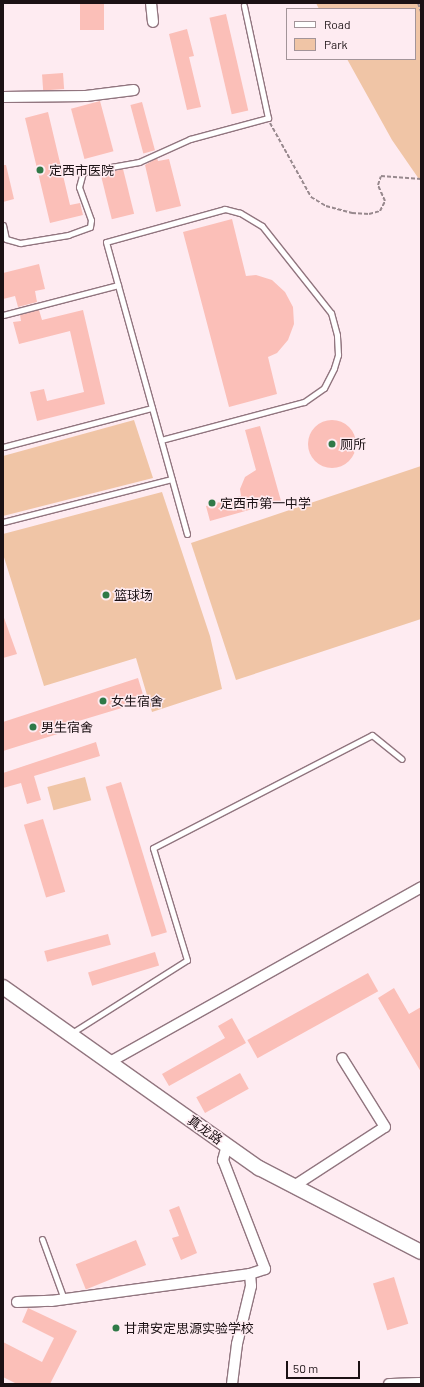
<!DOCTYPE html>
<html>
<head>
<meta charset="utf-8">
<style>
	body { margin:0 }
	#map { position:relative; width:424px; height:1387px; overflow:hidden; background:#feebf1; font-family:Barlow,"Noto Sans SC",sans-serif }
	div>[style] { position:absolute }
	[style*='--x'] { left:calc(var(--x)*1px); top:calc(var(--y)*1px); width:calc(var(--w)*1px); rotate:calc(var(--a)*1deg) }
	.green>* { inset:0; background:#f0c5a6; transform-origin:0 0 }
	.building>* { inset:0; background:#fbbfb8; transform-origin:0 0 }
	.round { border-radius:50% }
	.path>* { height:2px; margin-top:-1px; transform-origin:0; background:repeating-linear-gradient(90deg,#98898e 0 4px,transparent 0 6px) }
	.roads { filter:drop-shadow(1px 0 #91757f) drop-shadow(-1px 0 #91757f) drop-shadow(0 1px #91757f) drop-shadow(0 -1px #91757f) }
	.service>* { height:5px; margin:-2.5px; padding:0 2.5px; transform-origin:2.5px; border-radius:2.5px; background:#fff }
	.minor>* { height:10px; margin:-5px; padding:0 5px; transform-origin:5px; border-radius:5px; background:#fff }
	.secondary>* { height:14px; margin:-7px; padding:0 7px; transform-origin:7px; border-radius:7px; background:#fff }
	.dots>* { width:11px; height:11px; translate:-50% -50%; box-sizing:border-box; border:2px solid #feebf1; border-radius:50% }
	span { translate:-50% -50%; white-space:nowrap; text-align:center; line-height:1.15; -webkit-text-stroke:3px #feebf1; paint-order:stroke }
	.poi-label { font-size:13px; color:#1b1114 }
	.left { translate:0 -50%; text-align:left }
	.street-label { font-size:13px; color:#1b1114 }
	.frame { position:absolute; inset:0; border:4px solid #1b1114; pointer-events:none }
	.legend { position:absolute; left:286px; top:8px; width:130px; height:52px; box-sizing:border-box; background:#feebf1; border:1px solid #a39499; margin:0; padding:5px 7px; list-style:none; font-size:12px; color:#1b1114 }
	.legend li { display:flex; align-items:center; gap:8px; height:20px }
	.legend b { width:20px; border:1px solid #a39499 }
	.scale { position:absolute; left:286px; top:1361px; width:74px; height:18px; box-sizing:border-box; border:2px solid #1b1114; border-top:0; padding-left:5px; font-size:12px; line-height:14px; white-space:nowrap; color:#1b1114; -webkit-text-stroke:3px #feebf1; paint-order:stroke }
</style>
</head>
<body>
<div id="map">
	<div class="green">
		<div style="clip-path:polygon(316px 3px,421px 3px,421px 182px,392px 140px,347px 59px,415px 59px,415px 9px,319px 9px)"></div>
		<div style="clip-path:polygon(134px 420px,153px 478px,3px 516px,3px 456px)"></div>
		<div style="clip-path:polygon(421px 466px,421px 619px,236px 680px,191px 543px)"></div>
		<div style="clip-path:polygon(162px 492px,210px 636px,222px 689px,152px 712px,136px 658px,44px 686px,3px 554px,3px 534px)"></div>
		<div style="left:85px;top:777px;width:24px;height:39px;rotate:75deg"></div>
	</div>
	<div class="building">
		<div style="left:80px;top:3px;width:24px;height:27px"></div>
		<div style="left:226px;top:14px;width:99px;height:17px;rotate:77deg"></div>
		<div style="clip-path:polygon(187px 29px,194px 56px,189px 57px,201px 107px,187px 110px,169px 34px)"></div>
		<div style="left:63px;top:73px;width:16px;height:21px;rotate:86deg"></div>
		<div style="left:100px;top:101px;width:52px;height:30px;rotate:75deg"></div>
		<div style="left:142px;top:102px;width:50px;height:12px;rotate:75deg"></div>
		<div style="clip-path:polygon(48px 112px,70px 205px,80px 203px,83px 215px,50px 223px,25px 118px)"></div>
		<div style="clip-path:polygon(157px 158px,158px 161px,169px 159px,181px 206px,156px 212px,145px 165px)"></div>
		<div style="clip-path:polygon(3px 165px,6px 165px,14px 199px,3px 202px)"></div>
		<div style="left:123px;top:169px;width:46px;height:23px;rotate:76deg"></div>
		<div style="clip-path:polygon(232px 219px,246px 276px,256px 275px,272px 280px,285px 292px,293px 307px,294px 324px,288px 340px,277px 353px,268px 357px,277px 394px,229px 407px,183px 232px)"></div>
		<div style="clip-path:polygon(39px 264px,45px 289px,35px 291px,37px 302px,18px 307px,15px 296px,3px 299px,3px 273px)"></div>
		<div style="clip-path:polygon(39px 310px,42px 320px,83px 310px,105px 404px,37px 421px,30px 392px,44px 389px,47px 401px,84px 392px,70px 331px,19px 344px,13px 322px,21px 321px,20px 315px)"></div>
		<div class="round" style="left:308px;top:420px;width:48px;height:48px"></div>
		<div style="clip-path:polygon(260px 426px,281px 501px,210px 521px,206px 506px,241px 496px,240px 489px,245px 477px,256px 470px,245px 430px)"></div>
		<div style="clip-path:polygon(3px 615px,17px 654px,3px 658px)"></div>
		<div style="clip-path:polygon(138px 678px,145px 701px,62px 726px,64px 732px,3px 751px,3px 722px)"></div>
		<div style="clip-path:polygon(96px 742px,100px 756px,34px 776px,41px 800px,27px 804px,21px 783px,3px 788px,3px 773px)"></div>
		<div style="left:121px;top:782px;width:157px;height:16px;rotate:73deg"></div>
		<div style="left:43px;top:819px;width:76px;height:20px;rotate:73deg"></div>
		<div style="left:108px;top:934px;width:11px;height:66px;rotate:75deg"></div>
		<div style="left:155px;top:952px;width:14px;height:70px;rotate:73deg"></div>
		<div style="left:368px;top:973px;width:21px;height:138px;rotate:61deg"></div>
		<div style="clip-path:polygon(394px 988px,409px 1014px,421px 1007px,421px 1072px,378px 998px)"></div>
		<div style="clip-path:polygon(232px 1018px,246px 1043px,169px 1086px,162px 1074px,225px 1038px,218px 1026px)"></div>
		<div style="left:240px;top:1073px;width:18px;height:50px;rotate:61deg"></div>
		<div style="clip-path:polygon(179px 1206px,197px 1253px,181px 1260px,172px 1238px,179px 1236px,169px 1210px)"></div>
		<div style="left:136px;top:1240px;width:27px;height:65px;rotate:68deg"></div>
		<div style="left:394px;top:1277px;width:49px;height:22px;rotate:73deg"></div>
		<div style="clip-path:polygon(28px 1308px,77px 1331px,50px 1384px,17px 1384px,3px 1377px,3px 1342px,42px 1362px,54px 1338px,22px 1322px)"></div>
	</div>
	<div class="path">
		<div style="--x:418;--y:3;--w:9;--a:72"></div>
		<div style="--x:270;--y:123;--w:85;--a:61"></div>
		<div style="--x:311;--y:197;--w:17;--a:31"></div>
		<div style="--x:326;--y:206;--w:27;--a:15"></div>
		<div style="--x:352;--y:213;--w:17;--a:3"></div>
		<div style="--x:369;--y:214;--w:11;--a:-15"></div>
		<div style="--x:380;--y:211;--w:11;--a:-63"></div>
		<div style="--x:385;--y:201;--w:17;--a:-114"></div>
		<div style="--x:378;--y:185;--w:9;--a:-72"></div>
		<div style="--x:381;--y:176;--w:40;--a:4.3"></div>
	</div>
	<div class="roads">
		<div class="service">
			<div style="--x:3;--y:225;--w:14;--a:78"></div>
			<div style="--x:6;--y:239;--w:15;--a:16"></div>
			<div style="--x:20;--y:243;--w:49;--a:-9.5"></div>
			<div style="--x:68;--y:235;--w:23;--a:-20"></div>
			<div style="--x:90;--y:227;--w:7;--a:-82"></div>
			<div style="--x:91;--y:220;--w:35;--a:-110"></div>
			<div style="--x:79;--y:187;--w:16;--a:-75"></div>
			<div style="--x:83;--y:172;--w:57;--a:-10.1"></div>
			<div style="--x:139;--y:162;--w:56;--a:-24.3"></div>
			<div style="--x:190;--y:139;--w:81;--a:-15.1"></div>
			<div style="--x:268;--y:118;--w:115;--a:-102.1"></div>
			<div style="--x:3;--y:315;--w:119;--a:-14.6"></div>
			<div style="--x:161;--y:440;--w:148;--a:-14.9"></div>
			<div style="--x:304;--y:402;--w:24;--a:-35"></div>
			<div style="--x:324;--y:388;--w:22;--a:-63"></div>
			<div style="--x:334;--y:368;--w:14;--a:-73"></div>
			<div style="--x:338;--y:355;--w:20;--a:-93"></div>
			<div style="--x:337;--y:335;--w:23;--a:-105"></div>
			<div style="--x:331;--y:313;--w:111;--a:-128.4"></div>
			<div style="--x:262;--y:226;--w:26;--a:-149"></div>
			<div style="--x:240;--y:213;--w:16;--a:-165"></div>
			<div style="--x:225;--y:209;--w:123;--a:164.5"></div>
			<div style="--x:106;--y:242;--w:303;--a:74.5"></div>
			<div style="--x:3;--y:447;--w:154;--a:-14.7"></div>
			<div style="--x:3;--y:522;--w:174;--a:-14.3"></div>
			<div style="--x:70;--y:1034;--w:138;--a:-32.3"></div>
			<div style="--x:187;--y:960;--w:117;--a:-106.9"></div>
			<div style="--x:153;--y:848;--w:246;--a:-27.3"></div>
			<div style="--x:372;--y:735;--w:38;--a:39"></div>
			<div style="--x:42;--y:1239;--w:64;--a:69.9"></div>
		</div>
		<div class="minor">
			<div style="--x:151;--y:3;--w:19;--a:84"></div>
			<div style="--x:3;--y:97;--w:83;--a:-0.7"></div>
			<div style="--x:86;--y:96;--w:48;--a:-7.1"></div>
			<div style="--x:108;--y:1063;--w:359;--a:-29.3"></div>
			<div style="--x:227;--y:1145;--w:16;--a:105"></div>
			<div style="--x:223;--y:1160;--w:117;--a:68.9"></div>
			<div style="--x:265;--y:1269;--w:16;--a:162"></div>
			<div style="--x:294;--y:1186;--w:108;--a:-33"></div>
			<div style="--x:385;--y:1127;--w:81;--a:-121.9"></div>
			<div style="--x:17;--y:1302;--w:34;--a:-2"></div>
			<div style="--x:51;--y:1301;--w:201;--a:-7.7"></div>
			<div style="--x:250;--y:1274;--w:12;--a:85"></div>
			<div style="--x:251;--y:1286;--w:60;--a:103.6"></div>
			<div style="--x:237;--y:1344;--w:40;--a:97.1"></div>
			<div style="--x:389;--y:1384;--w:32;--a:-2"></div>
		</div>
		<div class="secondary">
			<div style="--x:3;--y:987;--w:314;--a:35.3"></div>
			<div style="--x:259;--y:1168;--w:182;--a:27.4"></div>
		</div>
	</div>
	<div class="dots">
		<div style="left:40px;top:170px;background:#2f7947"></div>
		<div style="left:332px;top:444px;background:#2f7947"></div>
		<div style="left:212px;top:503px;background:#2f7947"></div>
		<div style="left:106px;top:595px;background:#2f7947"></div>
		<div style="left:103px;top:701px;background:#2f7947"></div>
		<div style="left:33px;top:727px;background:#2f7947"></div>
		<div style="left:116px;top:1328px;background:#2f7947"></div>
	</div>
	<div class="poi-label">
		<span class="left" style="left:49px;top:170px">定西市医院</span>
		<span class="left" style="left:340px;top:444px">厕所</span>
		<span class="left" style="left:220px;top:503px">定西市第一中学</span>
		<span class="left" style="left:114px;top:595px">篮球场</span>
		<span class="left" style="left:111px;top:701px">女生宿舍</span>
		<span class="left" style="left:41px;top:727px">男生宿舍</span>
		<span class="left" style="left:124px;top:1328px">甘肃安定思源实验学校</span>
	</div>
	<div class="street-label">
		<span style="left:205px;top:1130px;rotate:35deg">真龙路</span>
	</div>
	<div class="frame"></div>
	<ul class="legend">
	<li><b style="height:5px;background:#fff"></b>Road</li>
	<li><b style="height:11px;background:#f0c5a6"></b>Park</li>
	</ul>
	<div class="scale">50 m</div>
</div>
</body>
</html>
